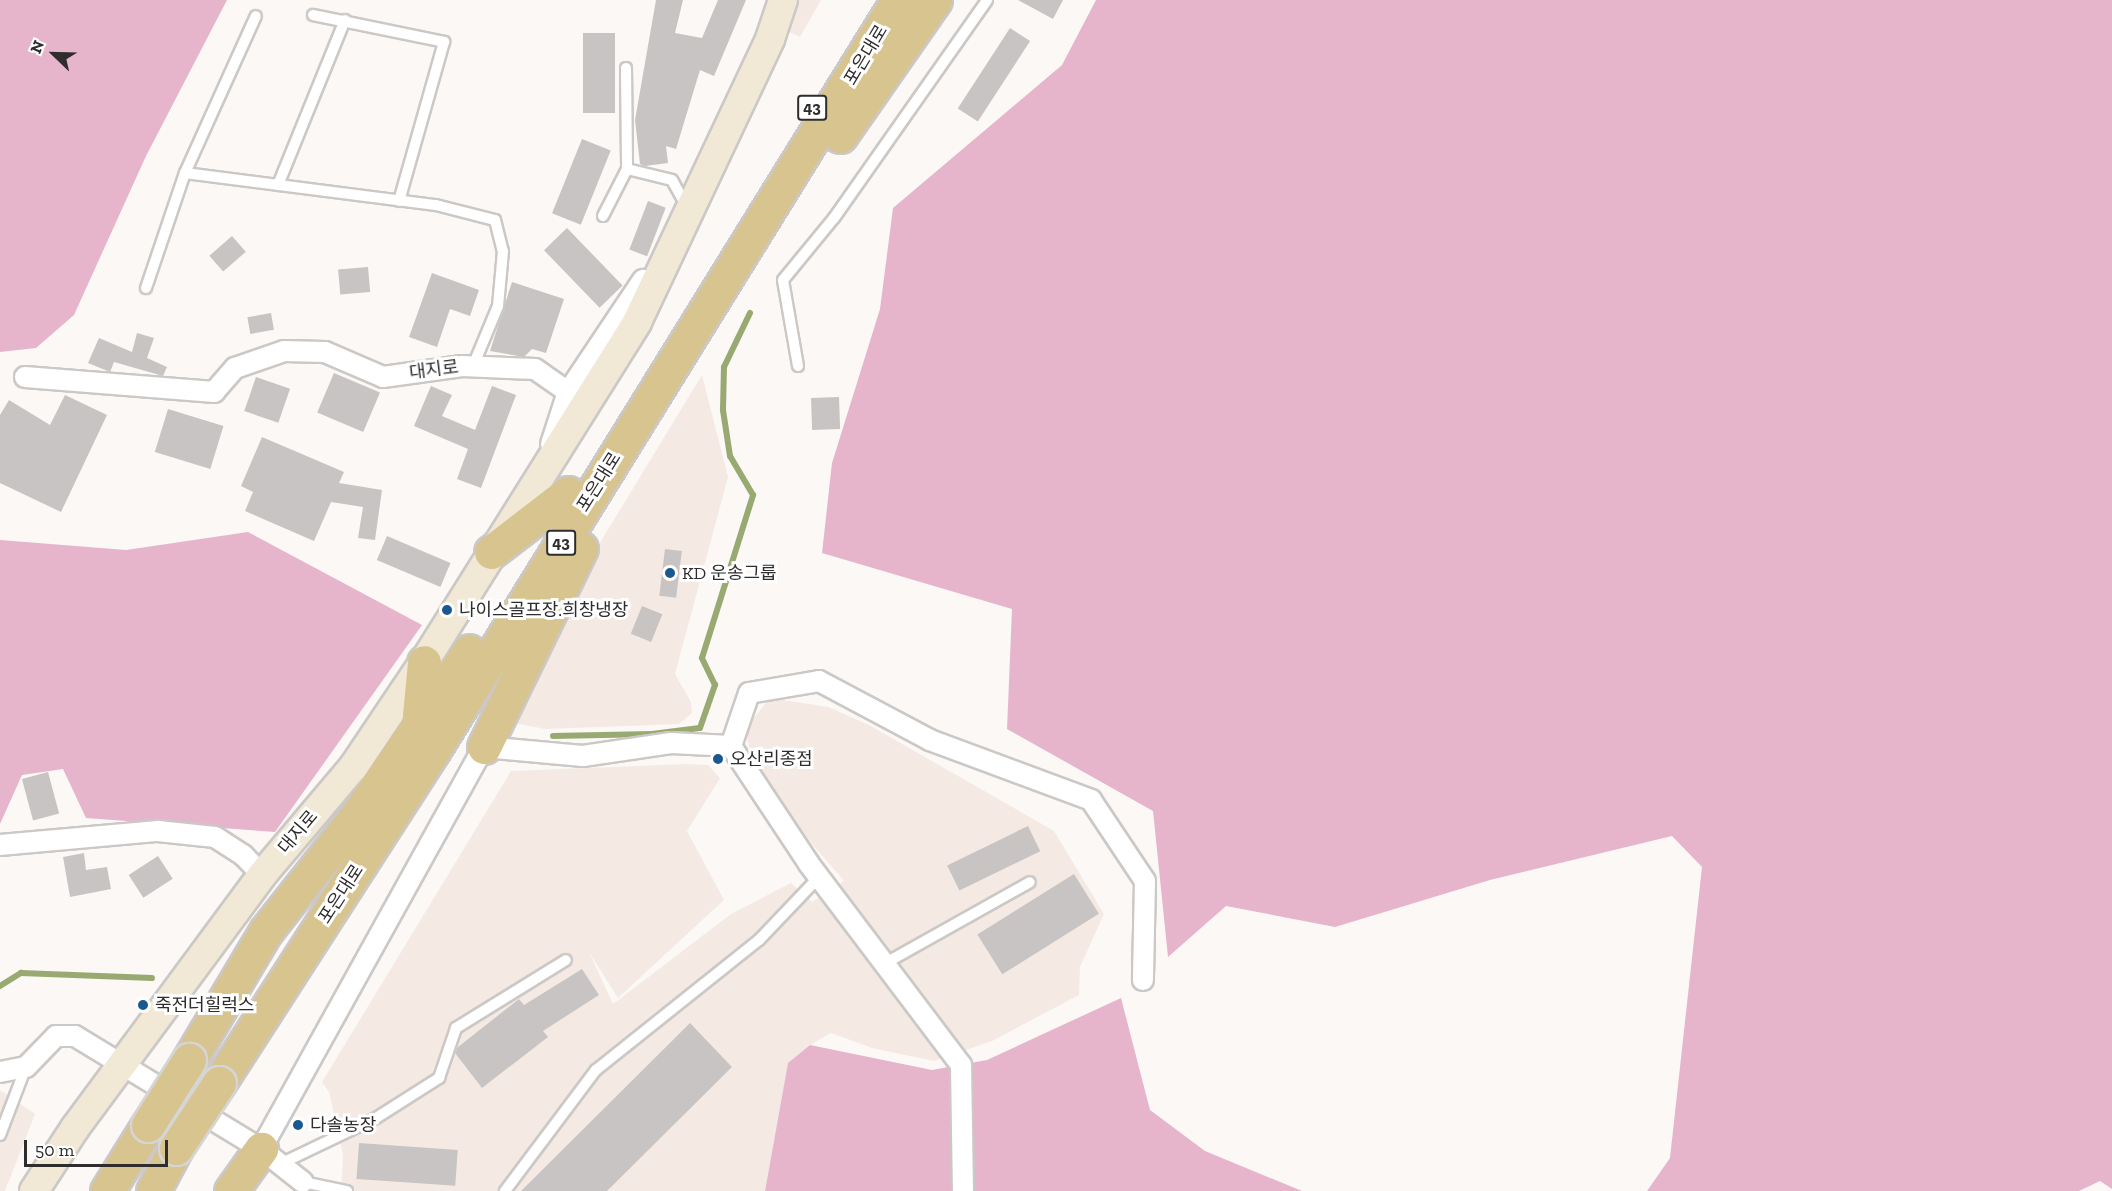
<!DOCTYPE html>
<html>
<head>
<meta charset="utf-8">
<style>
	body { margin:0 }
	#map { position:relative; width:2112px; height:1191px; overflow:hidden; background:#fbf8f6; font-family:"Zilla Slab","Noto Sans KR",serif }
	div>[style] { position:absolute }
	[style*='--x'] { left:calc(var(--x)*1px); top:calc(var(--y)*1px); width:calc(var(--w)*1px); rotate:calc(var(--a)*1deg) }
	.built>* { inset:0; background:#f4eae3 }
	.green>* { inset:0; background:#e6b5cc }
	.stream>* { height:6px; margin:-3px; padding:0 3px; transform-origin:3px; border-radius:3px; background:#98aa72 }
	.building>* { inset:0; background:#c8c4c4; transform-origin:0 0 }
	.roads { filter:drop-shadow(2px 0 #cbc8c6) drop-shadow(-2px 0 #cbc8c6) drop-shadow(0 2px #cbc8c6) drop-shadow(0 -2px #cbc8c6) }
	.service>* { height:10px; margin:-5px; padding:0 5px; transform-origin:5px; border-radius:5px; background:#fff }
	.minor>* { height:20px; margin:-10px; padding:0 10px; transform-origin:10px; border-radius:10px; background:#fff }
	.secondary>* { height:28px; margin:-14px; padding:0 14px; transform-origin:14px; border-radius:14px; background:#f1e9d5 }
	.trunk>* { height:33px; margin:-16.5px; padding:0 16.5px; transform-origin:16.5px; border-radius:16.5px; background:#d8c48e }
	.bridges { filter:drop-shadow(2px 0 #d5d5d5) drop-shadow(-2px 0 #d5d5d5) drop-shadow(0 2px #d5d5d5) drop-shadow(0 -2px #d5d5d5) }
	.trunk-bridge>* { height:33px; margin:-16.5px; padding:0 16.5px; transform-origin:16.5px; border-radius:16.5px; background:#d8c48e }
	.dots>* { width:16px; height:16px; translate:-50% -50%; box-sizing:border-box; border:3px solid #fff; border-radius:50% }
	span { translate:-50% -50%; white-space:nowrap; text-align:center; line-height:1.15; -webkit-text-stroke:6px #fff; paint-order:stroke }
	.shield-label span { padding:2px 4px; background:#fff; border:2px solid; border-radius:4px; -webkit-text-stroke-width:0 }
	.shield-label { font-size:16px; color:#2e2c2c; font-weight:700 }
	.street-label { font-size:18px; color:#2e2c2c }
	.poi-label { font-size:18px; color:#2e2c2c }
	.left { translate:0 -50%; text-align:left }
	.north { position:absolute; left:24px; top:24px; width:60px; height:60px; -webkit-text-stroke:4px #fff; paint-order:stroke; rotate:293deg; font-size:16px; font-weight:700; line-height:24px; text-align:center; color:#2e2c2c }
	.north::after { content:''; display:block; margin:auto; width:21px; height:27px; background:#2e2c2c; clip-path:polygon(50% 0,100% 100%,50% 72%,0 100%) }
	.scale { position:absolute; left:24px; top:1140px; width:144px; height:27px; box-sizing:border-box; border:3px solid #2e2c2c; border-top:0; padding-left:8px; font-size:18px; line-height:21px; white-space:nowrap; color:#2e2c2c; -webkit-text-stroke:4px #fff; paint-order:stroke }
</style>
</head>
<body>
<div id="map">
	<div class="built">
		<div style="clip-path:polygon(798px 0,821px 0,800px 37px,787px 31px)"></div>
		<div style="clip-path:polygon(702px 375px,728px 477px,675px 674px,691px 702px,692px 713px,679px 724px,545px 729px,514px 723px,587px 564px)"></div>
		<div style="clip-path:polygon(770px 698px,828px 707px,869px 725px,1054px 831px,1104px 914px,1080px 967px,1079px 995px,992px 1041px,934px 1061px,872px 1048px,831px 1033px,810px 1045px,788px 1064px,765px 1191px,341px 1191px,343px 1155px,329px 1092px,322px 1082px,511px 771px,688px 764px,708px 765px,720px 778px,687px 831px,724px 900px,618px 998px,589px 952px,613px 1004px,731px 914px,791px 883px,812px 902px,844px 881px,763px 787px,752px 761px,747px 737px,749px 724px)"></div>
		<div style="clip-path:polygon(0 1090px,35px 1114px,5px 1191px,0 1191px)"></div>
	</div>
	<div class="green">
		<div style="clip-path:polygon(0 0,227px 0,146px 156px,74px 315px,36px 348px,0 352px)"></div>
		<div style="clip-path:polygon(1096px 0,2112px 0,2112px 1189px,2100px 1181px,2079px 1191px,1647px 1191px,1670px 1158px,1702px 867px,1672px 836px,1490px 880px,1335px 927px,1226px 906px,1168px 957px,1153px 811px,1007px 729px,1012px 609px,822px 553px,832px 463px,880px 309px,893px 208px,1062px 65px)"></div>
		<div style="clip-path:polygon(248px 532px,422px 625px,275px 832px,86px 818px,63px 769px,22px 775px,0 824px,0 540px,126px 550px)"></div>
		<div style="clip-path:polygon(1121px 998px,1150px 1110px,1205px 1151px,1302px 1191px,765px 1191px,788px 1063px,810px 1045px,932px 1070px,987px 1060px)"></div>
	</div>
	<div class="stream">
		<div style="--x:553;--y:736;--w:99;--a:-1.2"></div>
		<div style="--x:652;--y:734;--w:48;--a:-7.1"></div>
		<div style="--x:700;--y:728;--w:46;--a:-70.8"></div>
		<div style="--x:715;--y:685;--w:30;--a:-116"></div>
		<div style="--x:702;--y:658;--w:171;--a:-72.6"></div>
		<div style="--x:753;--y:495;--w:45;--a:-120.5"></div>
		<div style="--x:730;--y:456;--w:47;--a:-98.7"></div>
		<div style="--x:723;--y:410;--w:43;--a:-88.7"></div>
		<div style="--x:724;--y:367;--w:60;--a:-64.3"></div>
		<div style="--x:0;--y:986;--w:25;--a:-32"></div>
		<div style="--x:21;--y:973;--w:131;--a:2.2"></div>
	</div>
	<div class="building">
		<div style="clip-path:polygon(656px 0,683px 0,675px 33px,702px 38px,718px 0,746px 0,714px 76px,700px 70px,676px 149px,666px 146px,668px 163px,645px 166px,640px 164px,635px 120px)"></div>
		<div style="clip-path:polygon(1018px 0,1063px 0,1053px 19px)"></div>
		<div style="left:1010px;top:28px;width:24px;height:96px;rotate:33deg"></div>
		<div style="left:583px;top:33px;width:32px;height:80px"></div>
		<div style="left:582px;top:139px;width:31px;height:80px;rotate:22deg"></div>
		<div style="left:648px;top:201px;width:19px;height:52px;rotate:21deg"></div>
		<div style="left:567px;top:228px;width:80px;height:32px;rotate:46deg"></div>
		<div style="left:232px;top:236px;width:21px;height:30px;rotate:49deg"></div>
		<div style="left:368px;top:267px;width:25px;height:30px;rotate:85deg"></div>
		<div style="clip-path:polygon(432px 273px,479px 290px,470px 316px,450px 309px,437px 347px,409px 337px)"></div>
		<div style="clip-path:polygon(512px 282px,564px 299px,546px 353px,532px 349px,524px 357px,490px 351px)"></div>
		<div style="left:271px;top:313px;width:17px;height:24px;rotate:80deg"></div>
		<div style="clip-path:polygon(137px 333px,154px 338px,147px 358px,167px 367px,163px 376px,114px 362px,110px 372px,88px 363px,99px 338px,132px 352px)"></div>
		<div style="left:334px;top:373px;width:50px;height:43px;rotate:23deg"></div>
		<div style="left:256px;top:377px;width:36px;height:36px;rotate:19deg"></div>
		<div style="clip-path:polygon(431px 386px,452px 395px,442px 416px,475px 430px,492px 386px,516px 395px,481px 488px,457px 479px,468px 449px,414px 426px)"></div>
		<div style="clip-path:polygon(65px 395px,107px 415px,61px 512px,0 483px,0 415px,9px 400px,50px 425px)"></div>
		<div style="left:839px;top:397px;width:32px;height:28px;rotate:88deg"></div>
		<div style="left:168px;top:409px;width:58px;height:45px;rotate:17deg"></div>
		<div style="clip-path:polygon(262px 437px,344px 472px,339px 483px,382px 490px,375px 540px,358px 538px,363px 507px,331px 502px,314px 541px,245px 511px,253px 492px,241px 486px)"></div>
		<div style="left:387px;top:536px;width:69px;height:26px;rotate:23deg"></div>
		<div style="left:665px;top:549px;width:17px;height:47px;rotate:7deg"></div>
		<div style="left:642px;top:606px;width:22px;height:30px;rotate:22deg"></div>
		<div style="left:48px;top:772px;width:43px;height:27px;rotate:75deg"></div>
		<div style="left:1028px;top:826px;width:28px;height:90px;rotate:64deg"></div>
		<div style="clip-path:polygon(84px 853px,86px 870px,107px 867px,111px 889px,70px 897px,63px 857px)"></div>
		<div style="left:158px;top:856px;width:27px;height:35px;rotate:57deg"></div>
		<div style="left:1074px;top:874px;width:47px;height:114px;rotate:58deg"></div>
		<div style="clip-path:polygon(582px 969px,599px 995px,543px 1031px,548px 1037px,482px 1088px,455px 1053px,458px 1047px,519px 999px,524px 1005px)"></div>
		<div style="clip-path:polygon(690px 1023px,732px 1067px,607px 1191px,521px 1191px)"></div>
		<div style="left:359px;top:1143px;width:99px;height:36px;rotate:4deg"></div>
	</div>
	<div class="roads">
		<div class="service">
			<div style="--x:313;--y:15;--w:134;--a:11.6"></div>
			<div style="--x:444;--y:42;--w:165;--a:105.8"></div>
			<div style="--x:626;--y:68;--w:101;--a:89.4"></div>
			<div style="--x:185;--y:173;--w:253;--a:7.3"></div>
			<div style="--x:436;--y:205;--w:61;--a:14.3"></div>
			<div style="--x:495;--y:220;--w:32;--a:76"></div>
			<div style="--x:503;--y:251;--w:55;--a:95.2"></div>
			<div style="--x:498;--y:306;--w:65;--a:112.6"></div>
			<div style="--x:278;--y:185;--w:178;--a:-67.9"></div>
			<div style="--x:603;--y:216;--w:53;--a:-62.9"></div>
			<div style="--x:627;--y:169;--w:46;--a:13.7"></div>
			<div style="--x:672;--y:180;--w:25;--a:61"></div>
			<div style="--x:146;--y:288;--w:121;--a:-71.3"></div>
			<div style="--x:185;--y:173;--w:172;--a:-65.7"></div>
			<div style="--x:798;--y:366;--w:87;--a:-99.9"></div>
			<div style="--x:783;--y:280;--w:80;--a:-50.6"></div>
			<div style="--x:834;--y:218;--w:266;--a:-54.9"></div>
			<div style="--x:884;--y:964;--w:167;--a:-29.3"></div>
			<div style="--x:0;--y:1135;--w:73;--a:-69.1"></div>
			<div style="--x:280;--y:1164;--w:106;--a:-25.6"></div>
			<div style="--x:376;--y:1118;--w:75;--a:-32.4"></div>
			<div style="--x:439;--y:1078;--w:53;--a:-71.2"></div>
			<div style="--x:456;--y:1028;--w:129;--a:-31.7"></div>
			<div style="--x:303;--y:1182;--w:45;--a:11.6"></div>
			<div style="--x:505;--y:1191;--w:151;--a:-53.1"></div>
			<div style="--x:596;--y:1070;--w:208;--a:-38.6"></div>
			<div style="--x:759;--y:940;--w:87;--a:-46.4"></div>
		</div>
		<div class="minor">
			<div style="--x:25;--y:377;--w:190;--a:4.5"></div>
			<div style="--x:214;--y:392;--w:32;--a:-49"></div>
			<div style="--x:235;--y:368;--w:52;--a:-19.1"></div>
			<div style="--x:284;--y:351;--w:41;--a:1.4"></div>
			<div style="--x:325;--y:352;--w:63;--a:23.3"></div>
			<div style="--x:383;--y:377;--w:80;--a:-7.9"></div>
			<div style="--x:462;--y:366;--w:73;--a:2.4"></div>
			<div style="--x:535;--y:369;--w:40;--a:34.9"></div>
			<div style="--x:551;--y:444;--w:55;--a:-71.9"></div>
			<div style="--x:568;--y:392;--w:135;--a:-56.2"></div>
			<div style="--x:731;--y:746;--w:141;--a:56.5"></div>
			<div style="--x:809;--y:864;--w:252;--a:52.9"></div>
			<div style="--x:961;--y:1065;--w:126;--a:89.1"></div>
			<div style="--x:0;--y:845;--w:159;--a:-5.1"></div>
			<div style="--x:158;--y:831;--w:57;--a:6"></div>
			<div style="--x:215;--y:837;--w:33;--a:33"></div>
			<div style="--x:243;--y:855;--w:28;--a:46"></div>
			<div style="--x:0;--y:1072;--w:26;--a:-11"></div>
			<div style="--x:26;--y:1067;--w:43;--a:-45.9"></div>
			<div style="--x:56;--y:1036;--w:19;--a:0"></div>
			<div style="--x:75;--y:1036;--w:218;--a:31.3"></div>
			<div style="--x:261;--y:1149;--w:53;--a:38.2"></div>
			<div style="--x:261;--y:1149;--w:460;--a:-61"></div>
			<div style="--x:484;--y:747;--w:99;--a:5.2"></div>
			<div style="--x:583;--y:756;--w:89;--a:-8.4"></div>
			<div style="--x:671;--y:743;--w:60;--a:2.9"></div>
			<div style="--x:731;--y:746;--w:56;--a:-71.2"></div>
			<div style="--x:749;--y:693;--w:71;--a:-9.7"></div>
			<div style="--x:819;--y:681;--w:126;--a:28"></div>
			<div style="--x:930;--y:740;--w:172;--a:20.4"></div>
			<div style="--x:1091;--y:800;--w:97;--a:56.3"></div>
			<div style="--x:1145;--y:881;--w:99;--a:91.2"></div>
		</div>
		<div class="secondary">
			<div style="--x:34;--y:1191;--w:75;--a:-56.9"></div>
			<div style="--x:75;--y:1128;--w:315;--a:-53.5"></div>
			<div style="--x:262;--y:875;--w:143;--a:-49.8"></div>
			<div style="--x:354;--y:766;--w:125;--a:-56.1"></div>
			<div style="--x:424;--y:662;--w:401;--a:-57.9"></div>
			<div style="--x:637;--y:322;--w:313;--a:-64.8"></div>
			<div style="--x:770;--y:39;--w:41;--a:-71.6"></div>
		</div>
		<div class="trunk">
			<div style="--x:840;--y:136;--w:166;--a:-55.1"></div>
			<div style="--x:491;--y:552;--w:97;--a:-37.5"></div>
			<div style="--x:418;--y:726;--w:64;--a:-84.6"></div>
			<div style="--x:484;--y:747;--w:221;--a:-64"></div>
			<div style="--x:189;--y:1060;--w:150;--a:-59.2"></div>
			<div style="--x:266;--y:931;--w:149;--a:-51.8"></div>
			<div style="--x:358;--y:814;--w:197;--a:-55.7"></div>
			<div style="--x:219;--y:1083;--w:395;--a:-57.2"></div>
			<div style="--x:433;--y:751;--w:883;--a:-58.24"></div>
			<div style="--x:107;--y:1191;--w:78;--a:-58.2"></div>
			<div style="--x:153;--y:1191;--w:49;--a:-61.9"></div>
			<div style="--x:231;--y:1191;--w:52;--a:-54.5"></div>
		</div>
	</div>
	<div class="bridges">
		<div class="trunk-bridge">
			<div style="--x:148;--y:1125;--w:77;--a:-57.8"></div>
			<div style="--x:176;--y:1148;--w:78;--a:-56.5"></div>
		</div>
	</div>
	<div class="dots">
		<div style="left:670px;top:573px;background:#1a598f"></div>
		<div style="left:447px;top:610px;background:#1a598f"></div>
		<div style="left:718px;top:759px;background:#1a598f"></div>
		<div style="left:143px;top:1005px;background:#1a598f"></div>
		<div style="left:298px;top:1125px;background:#1a598f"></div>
	</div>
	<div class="shield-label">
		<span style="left:812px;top:108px">43</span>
		<span style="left:561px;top:543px">43</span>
	</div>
	<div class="street-label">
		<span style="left:866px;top:55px;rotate:-59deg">포은대로</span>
		<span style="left:434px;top:370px;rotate:-7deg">대지로</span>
		<span style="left:599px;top:482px;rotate:-58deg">포은대로</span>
		<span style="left:298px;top:832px;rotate:-50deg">대지로</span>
		<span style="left:341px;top:894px;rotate:-57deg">포은대로</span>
	</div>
	<div class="poi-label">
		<span class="left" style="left:682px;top:573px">KD 운송그룹</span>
		<span class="left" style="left:459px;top:610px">나이스골프장.희창냉장</span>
		<span class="left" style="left:730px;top:759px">오산리종점</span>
		<span class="left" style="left:155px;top:1005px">죽전더힐럭스</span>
		<span class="left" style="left:310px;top:1125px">다솔농장</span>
	</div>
	<div class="north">N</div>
	<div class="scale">50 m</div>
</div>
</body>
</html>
